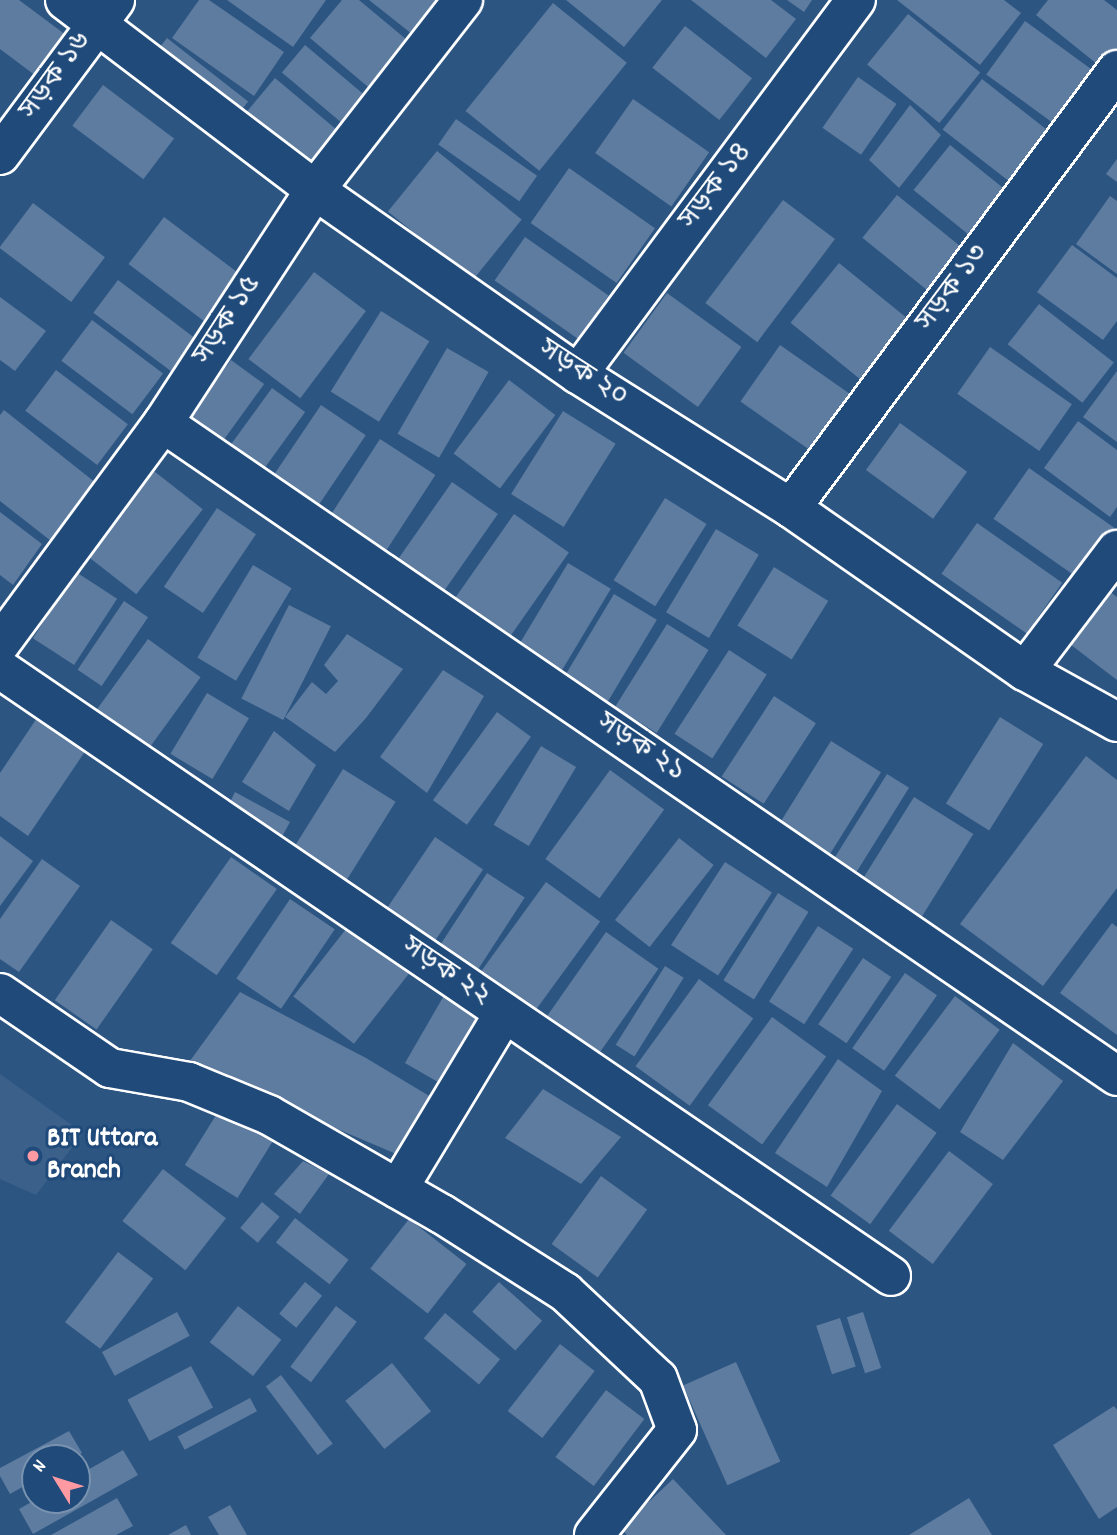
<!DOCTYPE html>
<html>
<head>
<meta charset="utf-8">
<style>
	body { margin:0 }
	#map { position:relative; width:1117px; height:1535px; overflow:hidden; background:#2c5582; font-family:Dekko,"Noto Sans Bengali",sans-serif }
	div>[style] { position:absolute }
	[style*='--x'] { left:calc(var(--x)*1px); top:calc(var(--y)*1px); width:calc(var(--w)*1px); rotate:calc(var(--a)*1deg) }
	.built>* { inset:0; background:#3b618b }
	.building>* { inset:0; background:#5e7c9f; transform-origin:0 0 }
	.roads { filter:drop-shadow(2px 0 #fff) drop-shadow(-2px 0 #fff) drop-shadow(0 2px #fff) drop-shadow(0 -2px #fff) }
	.street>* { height:38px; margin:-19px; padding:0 19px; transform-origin:19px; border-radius:19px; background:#1f4a7a }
	.dots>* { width:19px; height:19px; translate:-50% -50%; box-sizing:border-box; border:4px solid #1f4a7a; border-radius:50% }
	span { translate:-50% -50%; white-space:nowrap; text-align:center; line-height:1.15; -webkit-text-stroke:6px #1f4a7a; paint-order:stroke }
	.street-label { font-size:28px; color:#fff }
	.poi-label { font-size:28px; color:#fff; font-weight:700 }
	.left { translate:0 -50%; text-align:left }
	.north { position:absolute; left:21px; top:1444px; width:70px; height:70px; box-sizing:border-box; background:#1f4a7a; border:2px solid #7992af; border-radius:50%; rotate:308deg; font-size:19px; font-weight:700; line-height:28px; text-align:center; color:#fff }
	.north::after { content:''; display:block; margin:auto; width:24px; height:32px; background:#ff9aa2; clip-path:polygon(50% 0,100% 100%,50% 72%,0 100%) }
</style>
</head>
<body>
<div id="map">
	<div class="built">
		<div style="clip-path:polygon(0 1074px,83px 1133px,36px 1195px,0 1179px)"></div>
	</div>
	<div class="building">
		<div style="clip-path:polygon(0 0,19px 0,70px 38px,40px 79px,0 49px)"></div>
		<div style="clip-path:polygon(199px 0,209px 0,284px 52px,254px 96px,172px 38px)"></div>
		<div style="clip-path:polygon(227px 0,326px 0,293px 47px)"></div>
		<div style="clip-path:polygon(342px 0,359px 0,419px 50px,380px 97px,310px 38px)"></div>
		<div style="clip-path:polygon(369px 0,439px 0,412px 34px)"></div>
		<div style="clip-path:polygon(566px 0,662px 0,624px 47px)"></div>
		<div style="clip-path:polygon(691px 0,771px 0,796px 19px,766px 58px)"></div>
		<div style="clip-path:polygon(787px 0,812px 0,804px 12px)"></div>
		<div style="clip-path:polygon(897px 0,1004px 0,1021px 13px,980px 65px)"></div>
		<div style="clip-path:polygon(1048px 0,1104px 0,1117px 10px,1117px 49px,1102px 68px,1036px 15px)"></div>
		<div style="left:553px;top:3px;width:95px;height:139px;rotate:39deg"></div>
		<div style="left:908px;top:14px;width:93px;height:65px;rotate:39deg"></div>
		<div style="left:1025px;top:21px;width:94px;height:66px;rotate:36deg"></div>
		<div style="left:685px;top:26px;width:85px;height:53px;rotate:38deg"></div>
		<div style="left:167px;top:38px;width:103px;height:24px;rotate:38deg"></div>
		<div style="left:305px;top:45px;width:80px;height:36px;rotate:40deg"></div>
		<div style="left:858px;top:77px;width:47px;height:62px;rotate:35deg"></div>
		<div style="left:275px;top:78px;width:81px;height:45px;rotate:40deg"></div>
		<div style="left:982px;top:79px;width:92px;height:64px;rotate:38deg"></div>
		<div style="left:103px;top:85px;width:89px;height:51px;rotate:37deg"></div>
		<div style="left:633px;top:99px;width:93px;height:66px;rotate:35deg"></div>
		<div style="clip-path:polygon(910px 105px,941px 135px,899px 188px,869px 160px)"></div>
		<div style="left:456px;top:119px;width:99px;height:31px;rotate:35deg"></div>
		<div style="left:950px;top:145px;width:85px;height:58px;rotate:39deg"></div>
		<div style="left:437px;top:151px;width:109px;height:78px;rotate:39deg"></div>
		<div style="clip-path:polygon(1117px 159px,1117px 182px,1106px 174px)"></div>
		<div style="left:569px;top:168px;width:105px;height:67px;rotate:35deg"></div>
		<div style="left:897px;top:195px;width:95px;height:55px;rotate:39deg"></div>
		<div style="clip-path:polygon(1110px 196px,1117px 201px,1117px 274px,1076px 244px)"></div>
		<div style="left:783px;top:200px;width:65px;height:129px;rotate:37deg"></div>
		<div style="left:33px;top:203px;width:90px;height:56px;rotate:37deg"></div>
		<div style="left:164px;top:217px;width:96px;height:59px;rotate:37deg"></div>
		<div style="left:525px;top:237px;width:102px;height:53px;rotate:35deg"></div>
		<div style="clip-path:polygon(1072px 245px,1117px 278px,1117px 321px,1103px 340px,1037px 292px)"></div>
		<div style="left:839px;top:263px;width:92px;height:77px;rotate:39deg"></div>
		<div style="left:314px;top:272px;width:65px;height:109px;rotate:37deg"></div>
		<div style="left:118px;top:280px;width:97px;height:41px;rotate:37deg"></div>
		<div style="left:667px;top:293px;width:92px;height:74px;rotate:36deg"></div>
		<div style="clip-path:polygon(0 297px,46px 331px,15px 371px,0 360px)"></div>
		<div style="left:1039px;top:304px;width:95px;height:51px;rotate:38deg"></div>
		<div style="left:381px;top:311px;width:57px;height:95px;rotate:32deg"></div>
		<div style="left:92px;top:320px;width:89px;height:51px;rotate:37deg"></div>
		<div style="left:780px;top:345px;width:86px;height:69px;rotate:35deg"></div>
		<div style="left:990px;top:347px;width:100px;height:57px;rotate:35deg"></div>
		<div style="left:447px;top:348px;width:48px;height:99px;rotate:30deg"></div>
		<div style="left:231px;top:360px;width:41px;height:73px;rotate:36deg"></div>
		<div style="left:56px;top:370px;width:90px;height:51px;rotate:37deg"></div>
		<div style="clip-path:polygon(1117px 371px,1117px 442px,1083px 417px)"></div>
		<div style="left:509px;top:380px;width:58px;height:92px;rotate:37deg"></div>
		<div style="left:272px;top:388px;width:41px;height:73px;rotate:36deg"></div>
		<div style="left:321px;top:405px;width:54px;height:95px;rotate:34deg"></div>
		<div style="clip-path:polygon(4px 410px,96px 483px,51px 541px,0 501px,0 415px)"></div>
		<div style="left:563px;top:411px;width:62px;height:98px;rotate:32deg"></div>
		<div style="clip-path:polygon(1078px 421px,1117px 450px,1117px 507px,1110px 517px,1044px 468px)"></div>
		<div style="left:900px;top:423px;width:83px;height:58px;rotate:36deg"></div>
		<div style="left:380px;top:439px;width:66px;height:95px;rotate:33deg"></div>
		<div style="left:150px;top:468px;width:67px;height:108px;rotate:38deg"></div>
		<div style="left:1029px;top:468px;width:104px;height:62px;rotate:35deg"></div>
		<div style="left:452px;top:482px;width:56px;height:96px;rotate:35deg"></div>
		<div style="left:665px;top:498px;width:49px;height:97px;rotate:32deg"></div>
		<div style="left:217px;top:508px;width:47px;height:95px;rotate:34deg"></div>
		<div style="clip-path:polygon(0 512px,42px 544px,13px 585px,0 575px)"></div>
		<div style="left:514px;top:514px;width:67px;height:110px;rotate:35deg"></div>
		<div style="left:977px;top:523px;width:104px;height:62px;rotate:35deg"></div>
		<div style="left:716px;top:529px;width:50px;height:97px;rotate:31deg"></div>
		<div style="left:568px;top:563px;width:50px;height:97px;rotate:31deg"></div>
		<div style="left:253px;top:565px;width:45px;height:108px;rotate:31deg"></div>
		<div style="left:774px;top:567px;width:64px;height:69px;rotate:32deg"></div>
		<div style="left:76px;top:572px;width:49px;height:79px;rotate:33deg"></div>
		<div style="clip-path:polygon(1097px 582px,1117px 597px,1117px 680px,1058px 635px)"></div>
		<div style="left:614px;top:594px;width:50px;height:97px;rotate:31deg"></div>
		<div style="left:124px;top:601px;width:29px;height:83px;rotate:34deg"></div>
		<div style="left:289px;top:605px;width:47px;height:105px;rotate:27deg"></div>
		<div style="left:667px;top:624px;width:49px;height:98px;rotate:32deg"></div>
		<div style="clip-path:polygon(347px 634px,403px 669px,366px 718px,335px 752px,285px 717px,312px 682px,326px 694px,338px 681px,324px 665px)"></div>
		<div style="left:148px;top:639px;width:65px;height:88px;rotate:36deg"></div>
		<div style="left:729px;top:650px;width:45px;height:100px;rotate:33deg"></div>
		<div style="clip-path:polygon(443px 670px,484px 696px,427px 793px,380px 757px)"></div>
		<div style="left:207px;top:693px;width:49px;height:71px;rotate:31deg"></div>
		<div style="left:774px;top:696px;width:50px;height:96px;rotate:33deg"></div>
		<div style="left:497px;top:712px;width:42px;height:109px;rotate:36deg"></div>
		<div style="clip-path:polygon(39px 715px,88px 747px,28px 836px,0 816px,0 773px)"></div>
		<div style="left:1000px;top:717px;width:51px;height:102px;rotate:32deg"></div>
		<div style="clip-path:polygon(274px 731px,316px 765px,289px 811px,242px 782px)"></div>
		<div style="left:831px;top:741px;width:59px;height:101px;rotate:32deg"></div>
		<div style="left:541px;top:746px;width:41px;height:92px;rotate:31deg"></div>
		<div style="clip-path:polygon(1086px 756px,1117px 780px,1117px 888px,1043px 986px,960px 924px)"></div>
		<div style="left:343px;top:769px;width:62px;height:102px;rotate:32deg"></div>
		<div style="left:610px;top:770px;width:67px;height:110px;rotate:36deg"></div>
		<div style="left:887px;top:774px;width:26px;height:103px;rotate:32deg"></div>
		<div style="clip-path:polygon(235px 792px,290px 822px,278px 844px,227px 808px)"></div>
		<div style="left:914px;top:797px;width:70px;height:98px;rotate:32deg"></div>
		<div style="clip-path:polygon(0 836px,33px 861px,0 906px)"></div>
		<div style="left:435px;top:837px;width:58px;height:95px;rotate:34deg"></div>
		<div style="left:679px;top:838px;width:44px;height:104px;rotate:38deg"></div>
		<div style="left:231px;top:857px;width:56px;height:105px;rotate:35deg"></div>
		<div style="clip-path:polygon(42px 859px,80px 886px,19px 972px,0 959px,0 919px)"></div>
		<div style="left:725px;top:862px;width:56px;height:99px;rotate:33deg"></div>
		<div style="left:487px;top:873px;width:45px;height:97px;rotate:33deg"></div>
		<div style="left:546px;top:882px;width:67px;height:110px;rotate:36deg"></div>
		<div style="left:778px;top:893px;width:36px;height:103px;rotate:32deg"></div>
		<div style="left:290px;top:899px;width:54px;height:96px;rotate:34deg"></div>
		<div style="left:111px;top:920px;width:51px;height:98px;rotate:35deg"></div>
		<div style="left:353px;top:920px;width:77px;height:97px;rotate:38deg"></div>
		<div style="clip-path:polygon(1112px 923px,1117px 927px,1117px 1035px,1060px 993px)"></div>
		<div style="left:818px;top:926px;width:42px;height:90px;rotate:33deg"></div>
		<div style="left:606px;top:932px;width:64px;height:102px;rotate:35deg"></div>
		<div style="left:863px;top:958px;width:34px;height:80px;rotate:34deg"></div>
		<div style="left:665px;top:966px;width:22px;height:93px;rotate:32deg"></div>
		<div style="left:905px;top:973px;width:39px;height:92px;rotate:35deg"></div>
		<div style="left:699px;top:979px;width:67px;height:108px;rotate:36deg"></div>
		<div style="clip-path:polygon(240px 992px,366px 1058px,446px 1106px,408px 1159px,187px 1065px)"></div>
		<div style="left:446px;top:992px;width:52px;height:82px;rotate:30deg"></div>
		<div style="left:955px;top:996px;width:56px;height:100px;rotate:37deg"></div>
		<div style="left:772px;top:1017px;width:67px;height:109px;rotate:36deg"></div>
		<div style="clip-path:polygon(1013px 1043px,1063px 1081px,1003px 1160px,960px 1132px)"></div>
		<div style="clip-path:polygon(838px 1059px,882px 1091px,827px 1187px,775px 1153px)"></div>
		<div style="clip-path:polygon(543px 1089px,621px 1137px,581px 1184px,505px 1138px)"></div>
		<div style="left:223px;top:1104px;width:62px;height:72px;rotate:32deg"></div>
		<div style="left:897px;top:1104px;width:49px;height:113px;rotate:36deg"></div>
		<div style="left:949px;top:1151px;width:55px;height:100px;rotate:37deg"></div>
		<div style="clip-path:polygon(303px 1161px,329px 1174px,300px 1214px,274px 1194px)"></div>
		<div style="left:163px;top:1169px;width:80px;height:66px;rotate:38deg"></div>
		<div style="left:601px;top:1176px;width:57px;height:84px;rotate:36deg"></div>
		<div style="left:262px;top:1202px;width:23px;height:34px;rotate:40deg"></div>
		<div style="left:295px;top:1218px;width:68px;height:31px;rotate:38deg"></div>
		<div style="left:409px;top:1219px;width:73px;height:63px;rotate:38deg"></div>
		<div style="left:118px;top:1252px;width:44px;height:88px;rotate:37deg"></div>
		<div style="left:305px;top:1282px;width:22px;height:41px;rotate:39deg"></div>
		<div style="left:499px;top:1282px;width:58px;height:40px;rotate:42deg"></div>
		<div style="left:238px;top:1306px;width:55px;height:46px;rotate:38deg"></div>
		<div style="left:336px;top:1306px;width:26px;height:76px;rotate:37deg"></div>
		<div style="left:177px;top:1312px;width:27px;height:85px;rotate:62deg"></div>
		<div style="left:863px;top:1312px;width:59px;height:17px;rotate:72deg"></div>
		<div style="left:445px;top:1313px;width:72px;height:33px;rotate:40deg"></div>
		<div style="left:840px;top:1318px;width:51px;height:25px;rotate:72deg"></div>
		<div style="left:560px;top:1344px;width:44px;height:85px;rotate:38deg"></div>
		<div style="left:736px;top:1362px;width:109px;height:58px;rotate:66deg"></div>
		<div style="left:392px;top:1363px;width:62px;height:60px;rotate:51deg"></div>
		<div style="left:191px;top:1366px;width:47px;height:72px;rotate:62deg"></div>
		<div style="left:281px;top:1375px;width:86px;height:19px;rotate:53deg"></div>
		<div style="left:606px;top:1390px;width:48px;height:84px;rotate:37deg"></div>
		<div style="left:250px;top:1398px;width:15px;height:82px;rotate:62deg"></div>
		<div style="clip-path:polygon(1114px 1406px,1117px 1410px,1117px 1507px,1099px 1519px,1053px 1445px)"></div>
		<div style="clip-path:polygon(69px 1431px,82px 1453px,74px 1458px,35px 1458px,35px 1480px,10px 1494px,0 1476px,0 1468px)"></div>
		<div style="clip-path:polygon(123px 1450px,138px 1475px,33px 1534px,19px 1509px,35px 1500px,77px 1500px,77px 1476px)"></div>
		<div style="clip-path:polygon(673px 1479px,726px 1535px,627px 1535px,621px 1528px)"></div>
		<div style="clip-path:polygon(117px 1498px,133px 1526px,116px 1535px,51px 1535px)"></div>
		<div style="clip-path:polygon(969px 1498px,992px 1535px,909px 1535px)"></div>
		<div style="clip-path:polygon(230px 1505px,247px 1535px,219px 1535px,208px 1517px)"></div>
		<div style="clip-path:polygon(186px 1525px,191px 1535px,168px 1535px)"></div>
	</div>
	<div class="roads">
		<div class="street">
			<div style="--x:65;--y:0;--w:314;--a:37.2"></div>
			<div style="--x:315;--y:190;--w:321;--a:35"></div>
			<div style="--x:578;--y:374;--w:252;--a:32.2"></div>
			<div style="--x:791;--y:508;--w:285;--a:34.9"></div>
			<div style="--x:1025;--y:671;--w:105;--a:29"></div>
			<div style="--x:0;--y:155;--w:193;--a:-53.4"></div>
			<div style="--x:578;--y:374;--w:466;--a:-53.4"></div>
			<div style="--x:163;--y:423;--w:1156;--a:34.39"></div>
			<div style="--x:791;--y:508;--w:546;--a:-53.34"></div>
			<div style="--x:0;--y:644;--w:275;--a:-53.6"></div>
			<div style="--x:163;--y:423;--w:278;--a:-56.9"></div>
			<div style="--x:315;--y:190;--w:241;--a:-52.1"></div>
			<div style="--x:0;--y:669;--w:1078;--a:34.26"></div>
			<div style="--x:1025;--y:671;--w:152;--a:-52.8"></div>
			<div style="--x:0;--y:993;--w:133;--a:34.3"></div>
			<div style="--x:110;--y:1068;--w:80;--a:10"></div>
			<div style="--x:189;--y:1082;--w:87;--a:22.4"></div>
			<div style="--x:269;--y:1115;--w:199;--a:29.8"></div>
			<div style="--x:442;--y:1214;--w:146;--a:32.4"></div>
			<div style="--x:565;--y:1292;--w:127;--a:43.1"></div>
			<div style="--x:658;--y:1379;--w:54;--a:69.6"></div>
			<div style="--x:677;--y:1430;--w:134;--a:128.3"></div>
			<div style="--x:398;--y:1189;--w:205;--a:-58.9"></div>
		</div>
	</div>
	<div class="dots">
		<div style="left:33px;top:1156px;background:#ff9aa2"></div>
	</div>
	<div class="street-label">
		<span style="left:57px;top:77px;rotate:-54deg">সড়ক ১৬</span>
		<span style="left:717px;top:187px;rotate:-53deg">সড়ক ১৪</span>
		<span style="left:954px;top:289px;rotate:-53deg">সড়ক ১৩</span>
		<span style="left:229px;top:321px;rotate:-57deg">সড়ক ১৫</span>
		<span style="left:582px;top:375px;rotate:33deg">সড়ক ২০</span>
		<span style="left:640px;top:749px;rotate:34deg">সড়ক ২১</span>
		<span style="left:445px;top:973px;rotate:34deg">সড়ক ২২</span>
	</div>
	<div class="poi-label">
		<span class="left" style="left:47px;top:1156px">BIT Uttara<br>Branch</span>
	</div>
	<div class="north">N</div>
</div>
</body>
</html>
